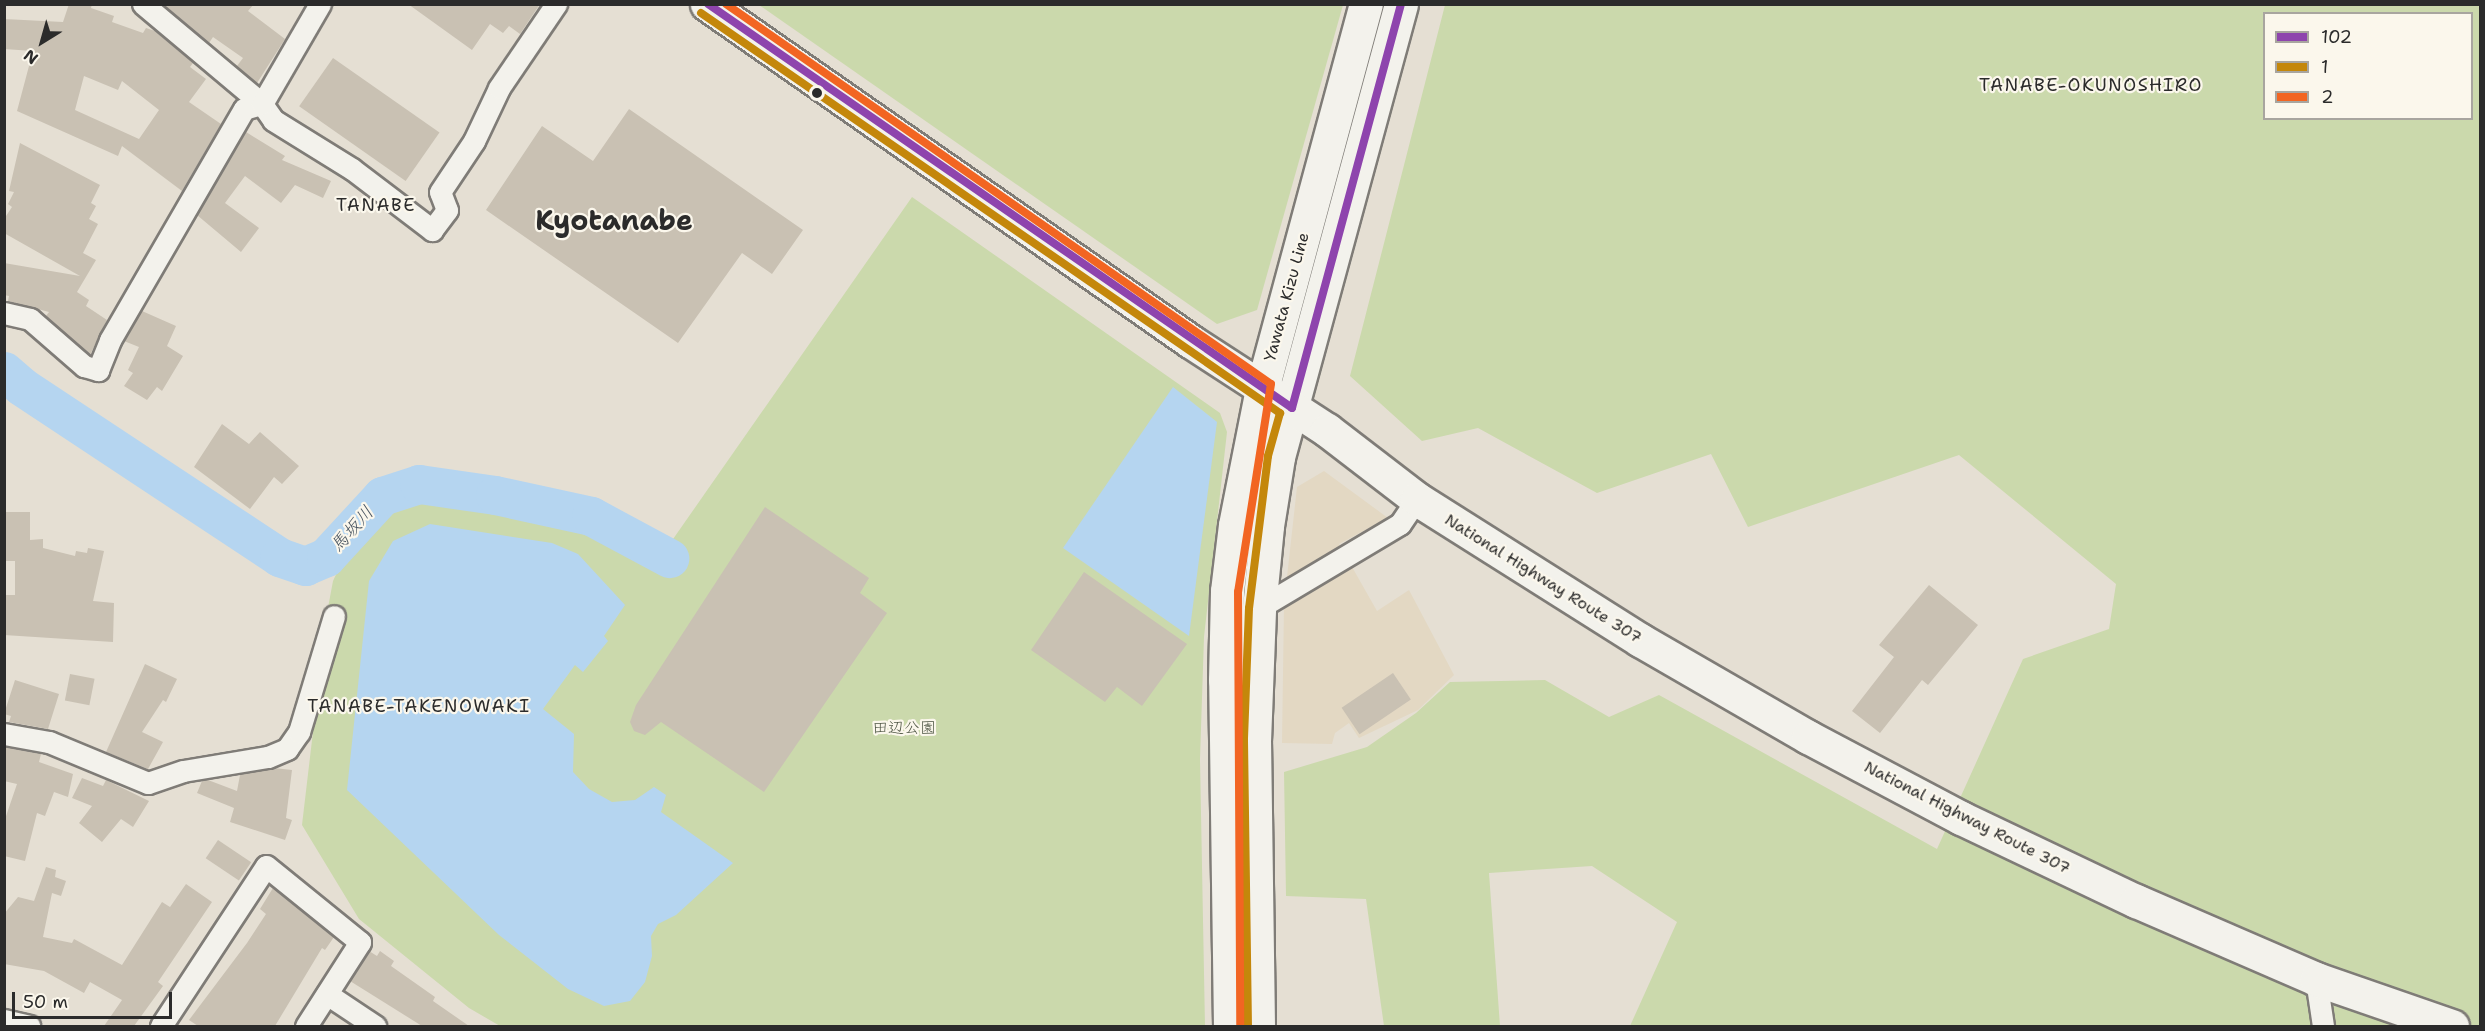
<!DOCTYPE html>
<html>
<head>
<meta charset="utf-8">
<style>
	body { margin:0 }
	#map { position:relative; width:2485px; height:1031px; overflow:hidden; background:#e5dfd3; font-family:"Shantell Sans","Klee One",sans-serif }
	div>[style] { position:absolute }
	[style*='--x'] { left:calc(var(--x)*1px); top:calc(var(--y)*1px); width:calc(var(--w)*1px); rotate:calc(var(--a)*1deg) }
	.built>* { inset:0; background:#e3d8c3 }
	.green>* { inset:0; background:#cbd9ac }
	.water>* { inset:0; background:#b5d5f0 }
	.river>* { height:39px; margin:-19.5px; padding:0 19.5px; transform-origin:19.5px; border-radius:19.5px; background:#b5d5f0 }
	.building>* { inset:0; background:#c9c1b3; transform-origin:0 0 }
	.roads { filter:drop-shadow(2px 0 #7f7c77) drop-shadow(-2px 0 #7f7c77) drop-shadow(0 2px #7f7c77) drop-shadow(0 -2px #7f7c77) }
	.minor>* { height:21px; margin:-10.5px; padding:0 10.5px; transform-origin:10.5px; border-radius:10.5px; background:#f3f2ec }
	.primary>* { height:33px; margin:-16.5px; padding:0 16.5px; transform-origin:16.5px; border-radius:16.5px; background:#f3f2ec }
	.trunk>* { height:33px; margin:-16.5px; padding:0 16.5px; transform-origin:16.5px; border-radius:16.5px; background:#f3f2ec }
	.bus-1>* { height:8px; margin:-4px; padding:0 4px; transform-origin:4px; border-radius:4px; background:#8e44ad }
	.bus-2>* { height:8px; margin:-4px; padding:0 4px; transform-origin:4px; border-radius:4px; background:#c4870b }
	.bus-3>* { height:8px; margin:-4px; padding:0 4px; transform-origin:4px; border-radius:4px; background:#f26522 }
	.dots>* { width:16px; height:16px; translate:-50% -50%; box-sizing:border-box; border:3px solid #fbf7ec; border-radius:50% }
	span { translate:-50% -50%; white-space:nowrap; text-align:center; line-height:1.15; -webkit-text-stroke:4.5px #fbf7ec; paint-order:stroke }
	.street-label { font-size:16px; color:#2b2b2b }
	.park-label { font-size:16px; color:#4e5544 }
	.neighbourhood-label { font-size:18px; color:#2b2b2b; letter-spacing:1.5px }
	.water-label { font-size:18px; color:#485460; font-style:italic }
	.town-label { font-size:28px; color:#2b2b2b; font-weight:700 }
	.frame { position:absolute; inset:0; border:6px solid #2b2b2b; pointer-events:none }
	.legend { position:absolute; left:2263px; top:12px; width:210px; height:108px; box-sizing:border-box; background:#fbf7ec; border:2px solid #a8a59f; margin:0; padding:8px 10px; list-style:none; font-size:18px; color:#2b2b2b }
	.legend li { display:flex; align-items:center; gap:12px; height:30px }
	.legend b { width:30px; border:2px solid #a8a59f }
	.north { position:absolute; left:12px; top:12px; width:60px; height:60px; -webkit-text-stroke:4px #fbf7ec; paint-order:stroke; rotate:217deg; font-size:16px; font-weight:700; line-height:24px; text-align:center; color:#2b2b2b }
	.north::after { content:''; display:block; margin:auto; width:21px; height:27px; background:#2b2b2b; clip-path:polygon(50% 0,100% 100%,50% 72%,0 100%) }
	.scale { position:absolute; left:12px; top:992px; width:160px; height:27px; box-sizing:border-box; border:3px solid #2b2b2b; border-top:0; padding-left:8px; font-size:18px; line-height:21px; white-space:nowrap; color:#2b2b2b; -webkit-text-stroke:4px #fbf7ec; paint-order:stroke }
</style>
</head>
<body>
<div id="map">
	<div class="built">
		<div style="clip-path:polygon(1324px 471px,1388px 518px,1339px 544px,1377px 611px,1409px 590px,1454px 675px,1418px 710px,1359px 738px,1349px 723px,1335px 733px,1332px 744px,1282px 743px,1284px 604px,1297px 487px)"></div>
	</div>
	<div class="green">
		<div style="clip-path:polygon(759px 5px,1343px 5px,1257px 310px,1217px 324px)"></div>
		<div style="clip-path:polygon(evenodd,1445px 5px,2480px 5px,2480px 1026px,1630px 1026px,1677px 922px,1592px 866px,1489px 873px,1500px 1026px,1384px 1026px,1366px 899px,1286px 896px,1284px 772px,1367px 747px,1416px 713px,1450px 682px,1545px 680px,1609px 717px,1659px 695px,1937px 849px,2023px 659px,2109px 629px,2116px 584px,1959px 455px,1748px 527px,1711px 454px,1597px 493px,1478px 428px,1422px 441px,1350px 376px,1445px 5px,2264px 14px,2472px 14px,2472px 118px,2264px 118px,2264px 14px)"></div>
		<div style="clip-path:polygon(912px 197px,1220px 413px,1227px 432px,1204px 637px,1200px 759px,1205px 1026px,500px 1026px,469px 1008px,359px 919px,302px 825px,327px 613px,333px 581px,354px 536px,387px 502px,424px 490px,557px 514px,603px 529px,657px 562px)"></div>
	</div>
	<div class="water">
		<div style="clip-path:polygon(1173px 387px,1217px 422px,1189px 636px,1063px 548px)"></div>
		<div style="clip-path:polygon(430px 524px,552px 543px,578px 554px,625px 605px,604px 636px,608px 641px,583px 672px,575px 665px,543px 709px,574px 734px,573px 772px,589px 789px,612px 802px,635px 800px,654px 787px,666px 795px,661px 812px,733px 863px,676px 915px,658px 924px,651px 936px,652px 956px,645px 982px,630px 1001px,604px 1006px,568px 989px,499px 935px,347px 790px,369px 581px,393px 541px)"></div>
	</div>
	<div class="river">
		<div style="--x:4;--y:371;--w:23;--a:41"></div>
		<div style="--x:21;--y:386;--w:310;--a:33.5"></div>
		<div style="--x:279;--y:557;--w:28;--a:19"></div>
		<div style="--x:305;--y:566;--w:23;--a:-23"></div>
		<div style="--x:326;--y:557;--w:83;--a:-47.4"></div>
		<div style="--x:382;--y:496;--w:39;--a:-18"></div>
		<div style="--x:419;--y:484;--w:77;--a:8.2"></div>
		<div style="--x:495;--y:495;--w:98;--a:12.3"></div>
		<div style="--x:591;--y:516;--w:89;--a:28.3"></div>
	</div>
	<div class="building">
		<div style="clip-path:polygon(evenodd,69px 4px,92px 4px,91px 8px,114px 16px,112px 22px,143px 33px,146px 28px,155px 31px,193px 63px,190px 67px,206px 79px,189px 102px,221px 124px,182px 191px,122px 146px,118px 156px,17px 111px,33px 51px,4px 49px,4px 19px,63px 22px,69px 4px,84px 76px,118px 90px,122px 81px,159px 110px,139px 139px,75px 110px,84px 76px)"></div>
		<div style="clip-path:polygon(163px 4px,254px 4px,248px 11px,285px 39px,257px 83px,237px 66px,243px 58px,213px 37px,209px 43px)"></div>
		<div style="clip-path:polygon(408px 4px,540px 4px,520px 34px,509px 26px,503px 33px,490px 24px,472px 50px)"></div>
		<div style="left:333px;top:58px;width:130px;height:59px;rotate:35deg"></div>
		<div style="clip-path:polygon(629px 109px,803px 230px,772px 274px,742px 253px,678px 343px,486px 210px,542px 126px,593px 161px)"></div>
		<div style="clip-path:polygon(246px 132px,285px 156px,282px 160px,331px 181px,323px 198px,295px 185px,281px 203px,245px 176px,225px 203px,259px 228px,241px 252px,197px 215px)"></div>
		<div style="clip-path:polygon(20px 143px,100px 185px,91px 203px,96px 206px,89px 219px,98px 224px,83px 253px,96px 260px,77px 292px,89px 300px,86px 306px,107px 320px,90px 355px,46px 316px,49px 312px,8px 301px,9px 296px,4px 295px,4px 263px,80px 276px,4px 233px,4px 219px,12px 207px,8px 204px,14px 192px,9px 191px)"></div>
		<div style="clip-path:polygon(142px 311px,176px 326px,167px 346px,183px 356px,162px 391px,157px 387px,147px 400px,124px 386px,133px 373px,128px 370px,139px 347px,124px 341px)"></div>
		<div style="clip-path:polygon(222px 424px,249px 444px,260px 432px,299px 466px,282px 484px,274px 477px,250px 509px,194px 467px)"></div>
		<div style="clip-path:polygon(765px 507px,869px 578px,860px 593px,887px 613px,764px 792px,661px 722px,645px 735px,634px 731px,630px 722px,636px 705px)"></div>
		<div style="clip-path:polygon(4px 512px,30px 512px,30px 540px,43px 539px,43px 548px,75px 556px,76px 551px,87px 553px,88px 548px,104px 551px,93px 601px,114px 603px,113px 642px,4px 635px,4px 595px,15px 595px,15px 561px,4px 561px)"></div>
		<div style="clip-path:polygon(1084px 572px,1187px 644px,1142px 706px,1117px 687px,1105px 702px,1031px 650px)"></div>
		<div style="clip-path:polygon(1929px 585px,1978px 625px,1928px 685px,1922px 680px,1880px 733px,1852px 711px,1894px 657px,1879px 645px)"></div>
		<div style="clip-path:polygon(145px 664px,177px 679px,166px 702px,163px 700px,142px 732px,163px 742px,148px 769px,106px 752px)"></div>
		<div style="left:1393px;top:673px;width:32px;height:62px;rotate:56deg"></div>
		<div style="left:70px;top:674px;width:25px;height:27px;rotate:11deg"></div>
		<div style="clip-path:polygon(15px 680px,59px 694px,48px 729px,9px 722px,11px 716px,4px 714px)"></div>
		<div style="clip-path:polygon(4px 747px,41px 754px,39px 762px,73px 774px,68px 797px,54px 792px,45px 816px,37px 813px,25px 861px,4px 856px,4px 822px,17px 784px,4px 781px)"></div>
		<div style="clip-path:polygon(274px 768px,292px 770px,286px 818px,292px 820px,285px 840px,230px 822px,234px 808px,197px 793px,202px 781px,208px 780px,237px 791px,240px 775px)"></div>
		<div style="clip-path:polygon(82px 778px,103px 786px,106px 780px,149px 801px,133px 827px,121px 819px,102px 842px,79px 823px,92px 806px,72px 798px)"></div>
		<div style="left:218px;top:840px;width:40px;height:22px;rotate:34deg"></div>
		<div style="clip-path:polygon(46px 867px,56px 870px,55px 877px,66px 881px,61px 896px,52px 893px,43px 937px,72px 943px,74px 939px,122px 965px,162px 902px,170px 907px,186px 884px,212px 902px,158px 982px,163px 986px,134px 1026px,104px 1026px,122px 1000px,90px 982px,84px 993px,44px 971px,4px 964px,4px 914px,18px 897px,34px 901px)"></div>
		<div style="clip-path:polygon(273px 888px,334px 937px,325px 950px,322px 948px,275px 1026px,198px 1026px,189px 1020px,247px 943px,266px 914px,260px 909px)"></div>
		<div style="clip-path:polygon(369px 951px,377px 956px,380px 951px,394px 961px,391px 966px,435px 997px,433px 1001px,469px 1026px,422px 1026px,350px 981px)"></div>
	</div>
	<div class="roads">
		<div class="minor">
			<div style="--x:143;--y:4;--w:155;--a:40"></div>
			<div style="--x:262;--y:104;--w:19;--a:55"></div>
			<div style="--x:273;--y:120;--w:93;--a:31.8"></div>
			<div style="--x:352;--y:169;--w:101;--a:37.3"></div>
			<div style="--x:432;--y:230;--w:25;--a:-53"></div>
			<div style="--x:447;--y:210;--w:19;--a:-111"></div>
			<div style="--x:440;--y:192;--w:61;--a:-56.3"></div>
			<div style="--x:474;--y:141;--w:59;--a:-64.7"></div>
			<div style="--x:499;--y:88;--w:102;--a:-55.8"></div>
			<div style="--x:4;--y:313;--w:27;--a:13"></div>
			<div style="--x:30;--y:319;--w:72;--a:41"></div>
			<div style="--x:84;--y:366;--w:15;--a:16"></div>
			<div style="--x:98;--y:370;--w:32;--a:-68"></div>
			<div style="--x:110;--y:340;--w:267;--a:-59.9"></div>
			<div style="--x:244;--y:109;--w:19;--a:-16"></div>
			<div style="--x:262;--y:104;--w:116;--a:-59.9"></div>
			<div style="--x:1259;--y:608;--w:164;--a:-30.8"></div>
			<div style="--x:1400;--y:524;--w:30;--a:-56"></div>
			<div style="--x:4;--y:734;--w:46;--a:10.1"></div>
			<div style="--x:49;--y:742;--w:107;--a:22.5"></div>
			<div style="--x:148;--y:783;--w:37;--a:-19"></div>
			<div style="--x:183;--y:771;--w:86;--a:-9.4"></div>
			<div style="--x:268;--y:757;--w:21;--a:-23"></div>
			<div style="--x:287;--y:749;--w:21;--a:-55"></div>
			<div style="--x:299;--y:732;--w:121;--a:-73.2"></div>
			<div style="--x:2316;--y:979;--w:48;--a:81.5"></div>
			<div style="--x:327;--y:994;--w:58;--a:33.7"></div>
			<div style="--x:4;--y:1020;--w:26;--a:13"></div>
			<div style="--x:161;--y:1026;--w:191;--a:-56.7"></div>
			<div style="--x:266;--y:866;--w:121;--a:39"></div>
			<div style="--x:360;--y:942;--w:100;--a:122.7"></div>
		</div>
		<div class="primary">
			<div style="--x:1230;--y:1026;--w:346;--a:-90.8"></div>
			<div style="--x:1225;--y:680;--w:89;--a:-88.7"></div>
			<div style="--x:1227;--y:591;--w:66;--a:-83.1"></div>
			<div style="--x:1235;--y:525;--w:139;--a:-78.8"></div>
			<div style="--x:1262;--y:389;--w:399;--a:-74.9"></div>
			<div style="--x:1258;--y:1026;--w:285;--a:-90.8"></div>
			<div style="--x:1254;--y:741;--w:133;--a:-87.8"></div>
			<div style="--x:1259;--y:608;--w:82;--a:-84.4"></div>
			<div style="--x:1267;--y:526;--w:70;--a:-80.9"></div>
			<div style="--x:1278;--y:457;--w:469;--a:-74.8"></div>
		</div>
		<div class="trunk">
			<div style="--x:707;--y:4;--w:589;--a:34.9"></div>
			<div style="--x:1190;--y:341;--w:163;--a:33"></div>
			<div style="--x:1327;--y:430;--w:113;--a:37.5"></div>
			<div style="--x:1417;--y:499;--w:264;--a:32.3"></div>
			<div style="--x:1640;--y:640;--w:194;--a:30"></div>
			<div style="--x:1808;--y:737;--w:173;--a:27.9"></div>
			<div style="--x:1961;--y:818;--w:194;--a:25.4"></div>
			<div style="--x:2136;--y:901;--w:196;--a:23.4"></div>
			<div style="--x:2316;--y:979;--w:144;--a:19.1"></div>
		</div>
	</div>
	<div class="bus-1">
		<div style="--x:708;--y:4;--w:710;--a:34.67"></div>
		<div style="--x:1292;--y:408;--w:418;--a:-74.9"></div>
	</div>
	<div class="bus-2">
		<div style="--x:701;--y:13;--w:704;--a:34.64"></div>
		<div style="--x:1280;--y:413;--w:45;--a:105.6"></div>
		<div style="--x:1268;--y:456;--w:153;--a:97.1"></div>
		<div style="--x:1249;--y:608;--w:133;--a:92.2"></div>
		<div style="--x:1244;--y:741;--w:285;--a:89.2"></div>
	</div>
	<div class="bus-3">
		<div style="--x:726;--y:4;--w:664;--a:34.89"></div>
		<div style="--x:1271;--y:384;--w:211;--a:99"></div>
		<div style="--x:1238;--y:592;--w:434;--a:89.7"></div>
	</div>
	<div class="dots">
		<div style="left:817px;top:93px;background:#2b2b2b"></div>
	</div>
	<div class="street-label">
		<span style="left:1287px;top:297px;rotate:-75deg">Yawata Kizu Line</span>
		<span style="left:1543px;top:579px;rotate:32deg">National Highway Route 307</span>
		<span style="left:1967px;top:818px;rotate:27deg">National Highway Route 307</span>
	</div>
	<div class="park-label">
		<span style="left:904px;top:728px">田辺公園</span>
	</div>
	<div class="neighbourhood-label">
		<span style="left:2091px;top:85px">TANABE-OKUNOSHIRO</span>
		<span style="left:376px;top:205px">TANABE</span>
		<span style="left:419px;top:706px">TANABE-TAKENOWAKI</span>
	</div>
	<div class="water-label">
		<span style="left:352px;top:529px;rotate:-48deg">馬坂川</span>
	</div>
	<div class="town-label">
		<span style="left:614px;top:220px">Kyotanabe</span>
	</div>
	<div class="frame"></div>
	<ul class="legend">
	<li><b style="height:8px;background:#8e44ad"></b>102</li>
	<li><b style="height:8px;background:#c4870b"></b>1</li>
	<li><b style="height:8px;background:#f26522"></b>2</li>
	</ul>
	<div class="north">N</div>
	<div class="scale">50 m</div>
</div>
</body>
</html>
